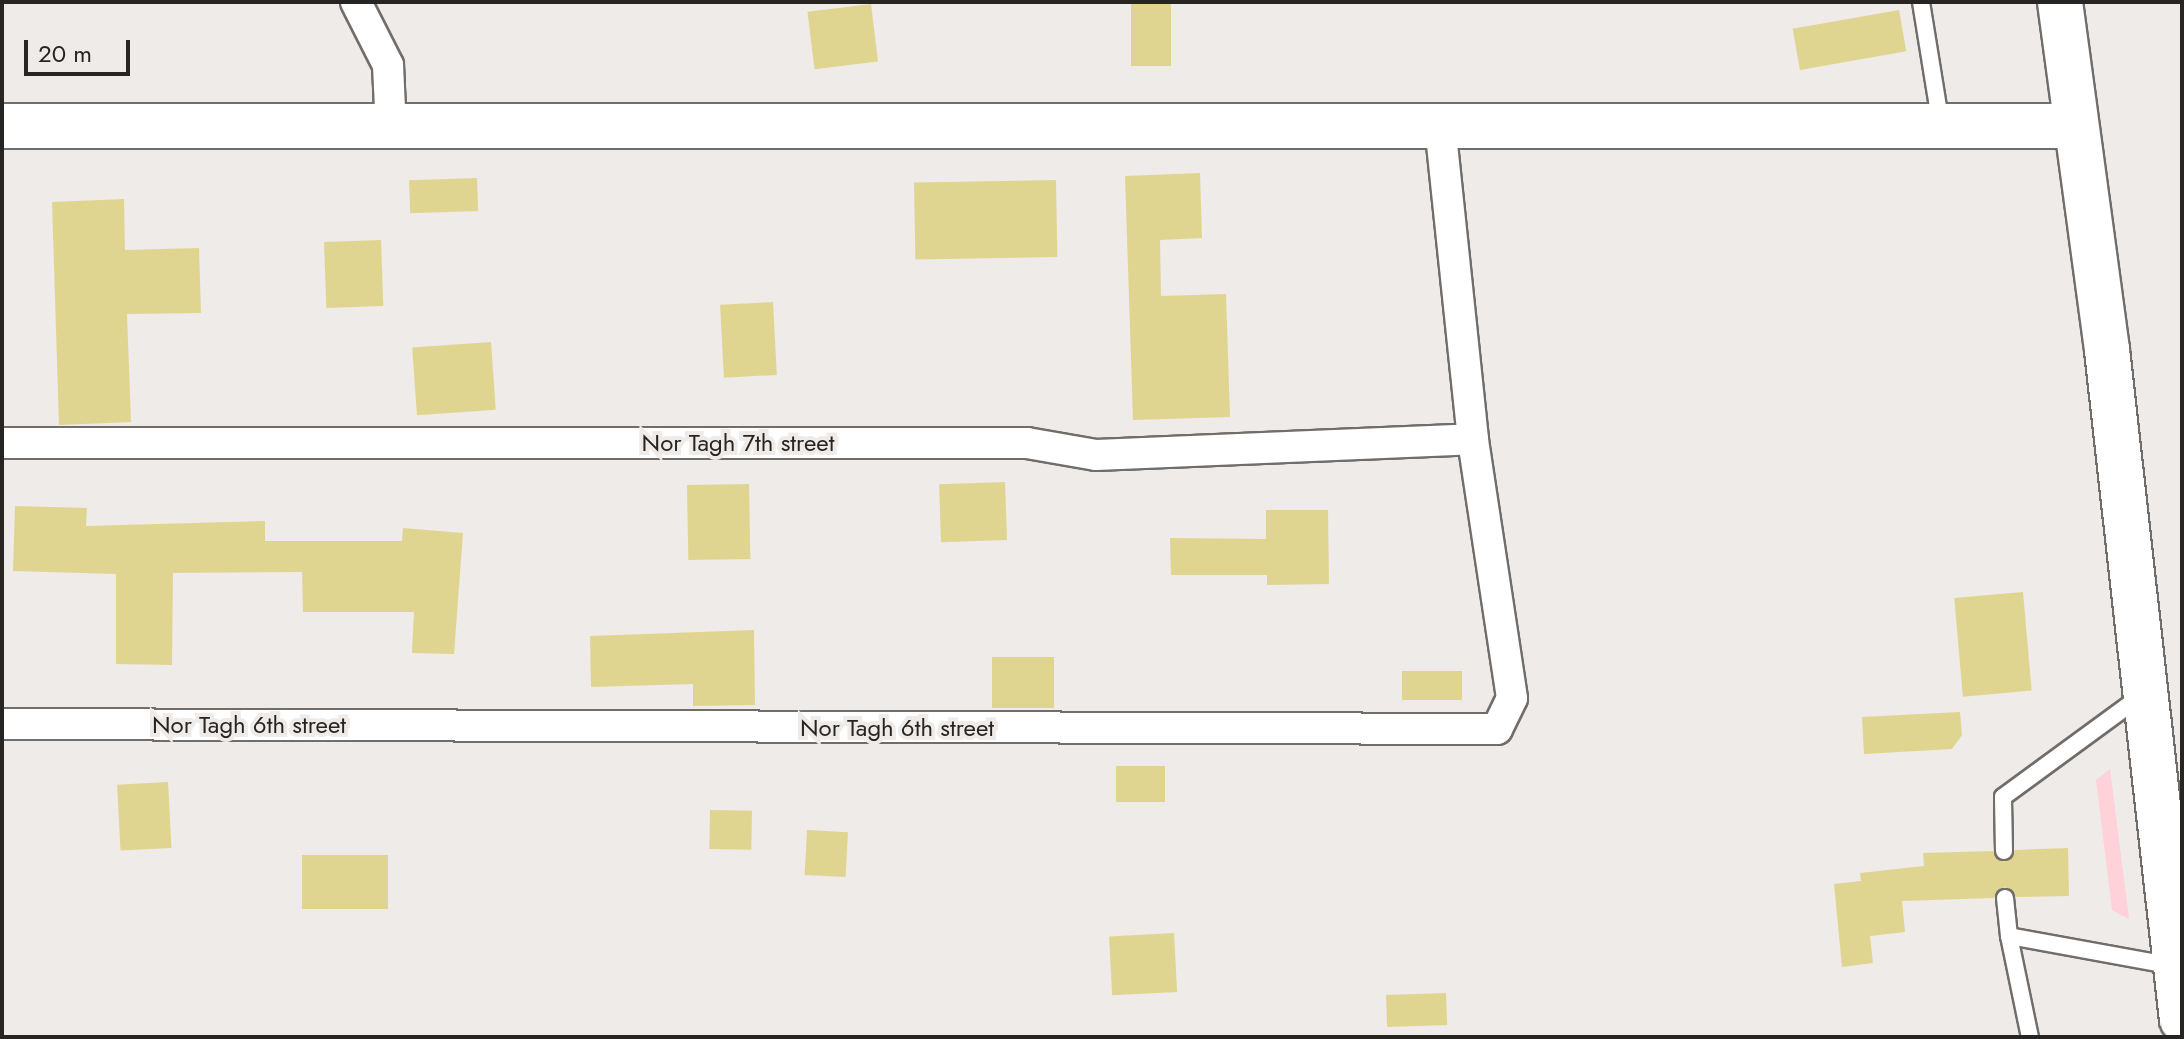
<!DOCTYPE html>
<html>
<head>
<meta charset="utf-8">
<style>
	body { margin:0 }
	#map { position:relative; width:2184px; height:1039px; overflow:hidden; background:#eeebe8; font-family:Jost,sans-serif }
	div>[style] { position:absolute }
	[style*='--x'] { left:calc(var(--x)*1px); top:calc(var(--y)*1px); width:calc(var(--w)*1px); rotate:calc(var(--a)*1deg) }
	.green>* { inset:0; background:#ffd1d8 }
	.building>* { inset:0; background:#e0d590; transform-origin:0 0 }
	.roads { filter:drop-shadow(2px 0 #706d6a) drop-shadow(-2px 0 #706d6a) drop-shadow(0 2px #706d6a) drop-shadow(0 -2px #706d6a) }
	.service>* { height:16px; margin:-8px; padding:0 8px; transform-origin:8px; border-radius:8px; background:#fff }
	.minor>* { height:30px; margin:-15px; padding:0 15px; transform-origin:15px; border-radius:15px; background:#fff }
	.secondary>* { height:44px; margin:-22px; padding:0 22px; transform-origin:22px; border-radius:22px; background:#fff }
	span { translate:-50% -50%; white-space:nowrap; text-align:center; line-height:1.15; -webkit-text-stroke:8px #eeebe8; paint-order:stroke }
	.street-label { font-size:24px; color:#262524 }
	.frame { position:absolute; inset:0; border:4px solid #262524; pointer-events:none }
	.scale { position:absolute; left:24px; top:40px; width:106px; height:36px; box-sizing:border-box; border:4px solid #262524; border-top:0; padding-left:10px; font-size:24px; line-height:28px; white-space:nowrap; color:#262524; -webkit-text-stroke:6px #eeebe8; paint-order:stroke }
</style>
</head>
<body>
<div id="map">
	<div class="green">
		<div style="clip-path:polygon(2110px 769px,2129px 919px,2112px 910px,2096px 780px)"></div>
	</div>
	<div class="building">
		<div style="left:1131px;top:2px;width:40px;height:64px"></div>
		<div style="left:871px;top:4px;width:58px;height:64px;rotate:83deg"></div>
		<div style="left:1899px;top:10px;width:42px;height:108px;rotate:80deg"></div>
		<div style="clip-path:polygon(1200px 173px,1202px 238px,1160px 240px,1161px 296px,1226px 294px,1230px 417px,1133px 420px,1125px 176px)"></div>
		<div style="left:477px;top:178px;width:33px;height:68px;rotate:88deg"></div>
		<div style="left:1056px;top:180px;width:77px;height:142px;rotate:89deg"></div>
		<div style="clip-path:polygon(124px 199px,125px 250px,199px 248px,201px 313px,127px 314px,131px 422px,59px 425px,52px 202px)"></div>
		<div style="left:381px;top:240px;width:66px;height:57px;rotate:88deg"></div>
		<div style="left:773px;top:302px;width:73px;height:53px;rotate:87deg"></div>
		<div style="left:491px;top:342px;width:68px;height:79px;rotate:86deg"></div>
		<div style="left:1005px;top:482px;width:58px;height:66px;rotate:88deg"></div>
		<div style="left:749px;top:484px;width:75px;height:62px;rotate:89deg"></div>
		<div style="clip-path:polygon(15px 506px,87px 508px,86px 526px,265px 521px,265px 541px,402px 541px,403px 528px,463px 533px,454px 654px,412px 653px,414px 612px,303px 612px,302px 572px,173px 573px,172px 665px,116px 664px,116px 574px,13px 571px)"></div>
		<div style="clip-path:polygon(1266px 510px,1328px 510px,1329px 584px,1267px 585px,1267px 575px,1171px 575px,1170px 538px,1266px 539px)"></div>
		<div style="left:2023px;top:592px;width:99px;height:69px;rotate:85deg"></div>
		<div style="clip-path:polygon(754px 630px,755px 705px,693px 706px,693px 684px,591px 687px,590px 636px)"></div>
		<div style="left:992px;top:657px;width:62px;height:51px"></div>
		<div style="left:1462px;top:671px;width:29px;height:60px;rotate:90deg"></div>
		<div style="clip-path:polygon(1960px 712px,1962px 735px,1952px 749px,1864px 754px,1862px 717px)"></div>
		<div style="left:1116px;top:766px;width:49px;height:36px"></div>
		<div style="left:168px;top:782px;width:66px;height:51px;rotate:87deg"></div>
		<div style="left:710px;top:810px;width:42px;height:39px;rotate:1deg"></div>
		<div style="left:807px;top:830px;width:41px;height:45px;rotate:3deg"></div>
		<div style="clip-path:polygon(2068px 848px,2069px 896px,2016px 897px,2005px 887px,1994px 898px,1902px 901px,1905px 932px,1870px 936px,1873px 963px,1842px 967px,1834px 884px,1861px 881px,1860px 873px,1924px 866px,1923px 853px,1993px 851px,2005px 862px,2015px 850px)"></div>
		<div style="left:388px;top:855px;width:54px;height:86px;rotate:90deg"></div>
		<div style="left:1174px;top:933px;width:59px;height:65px;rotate:87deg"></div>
		<div style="left:1446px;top:993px;width:32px;height:60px;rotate:88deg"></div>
	</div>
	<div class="roads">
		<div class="service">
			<div style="--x:1921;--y:2;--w:125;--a:80.8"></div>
			<div style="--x:2004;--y:851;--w:54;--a:-91.1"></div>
			<div style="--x:2003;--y:797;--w:171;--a:-36.2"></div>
			<div style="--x:2005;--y:898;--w:38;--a:84"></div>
			<div style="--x:2009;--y:936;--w:168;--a:10.3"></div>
			<div style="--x:2009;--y:936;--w:103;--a:78.3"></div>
		</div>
		<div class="minor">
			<div style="--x:356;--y:2;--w:71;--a:63.1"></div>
			<div style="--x:388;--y:65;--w:65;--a:87.4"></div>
			<div style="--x:2;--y:443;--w:1025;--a:0"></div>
			<div style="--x:1027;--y:443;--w:70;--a:9.9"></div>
			<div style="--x:1096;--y:455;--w:377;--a:-2.4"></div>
			<div style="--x:2;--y:724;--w:1495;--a:0.19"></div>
			<div style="--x:1497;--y:729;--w:34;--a:-64"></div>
			<div style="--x:1512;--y:698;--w:262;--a:-98.6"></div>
			<div style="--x:1473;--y:439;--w:316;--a:-96"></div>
		</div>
		<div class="secondary">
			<div style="--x:2060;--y:2;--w:351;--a:82.3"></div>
			<div style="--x:2107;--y:350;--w:674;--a:83.61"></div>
			<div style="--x:2;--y:126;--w:2073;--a:0"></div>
		</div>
	</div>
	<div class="street-label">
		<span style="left:738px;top:443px">Nor Tagh 7th street</span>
		<span style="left:249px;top:725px">Nor Tagh 6th street</span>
		<span style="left:897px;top:728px">Nor Tagh 6th street</span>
	</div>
	<div class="frame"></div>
	<div class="scale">20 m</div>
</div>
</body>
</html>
